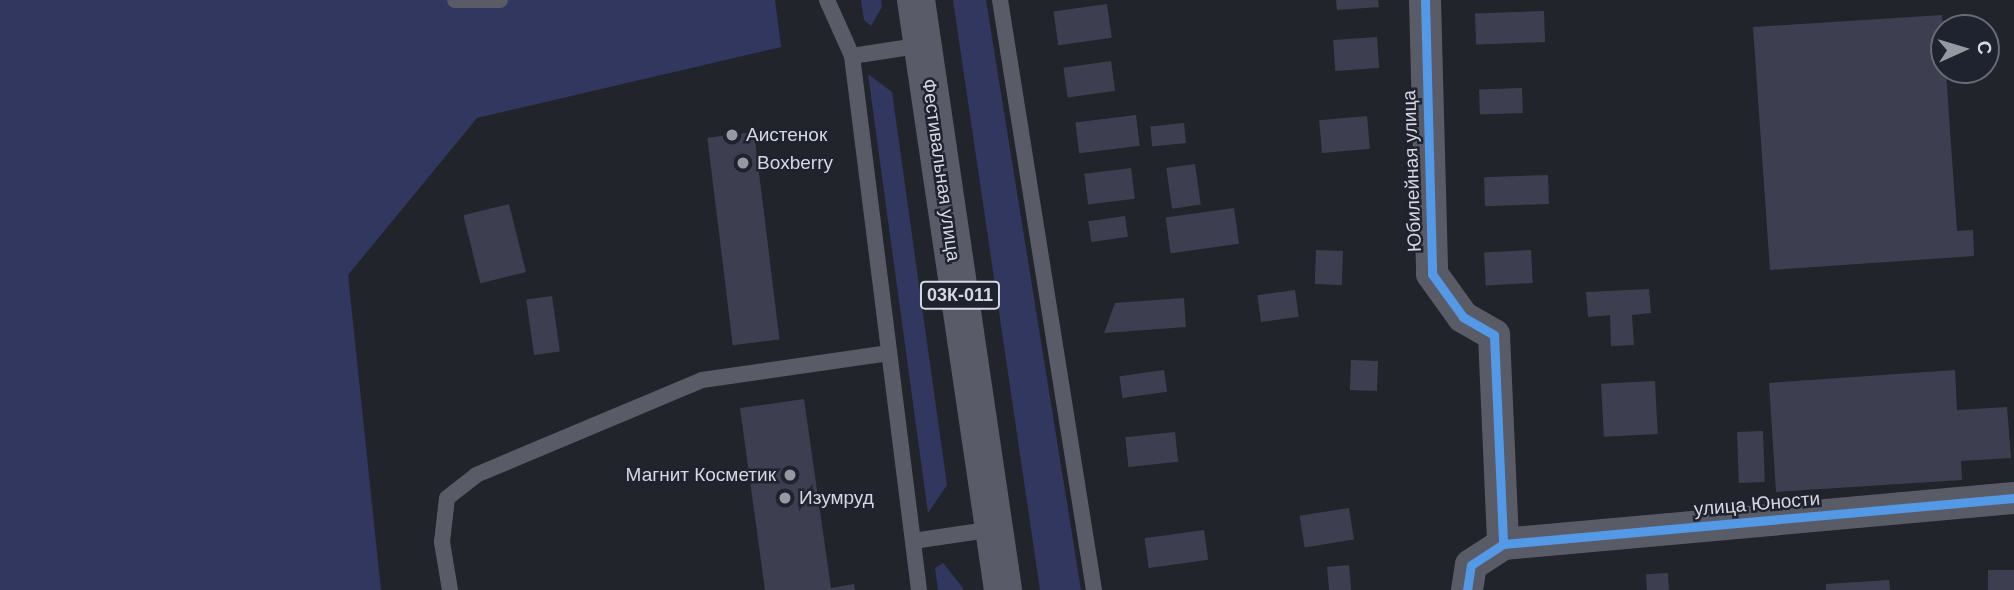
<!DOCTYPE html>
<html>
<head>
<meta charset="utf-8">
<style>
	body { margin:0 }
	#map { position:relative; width:2014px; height:590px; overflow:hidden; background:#22242c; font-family:Arial,sans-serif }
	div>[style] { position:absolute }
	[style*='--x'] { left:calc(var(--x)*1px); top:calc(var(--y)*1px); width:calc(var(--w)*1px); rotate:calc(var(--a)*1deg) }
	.green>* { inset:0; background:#32375f }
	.building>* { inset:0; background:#3d3f51; transform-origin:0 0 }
	.service>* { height:16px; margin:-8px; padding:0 8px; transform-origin:8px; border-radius:8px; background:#595b66 }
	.minor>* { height:32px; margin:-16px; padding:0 16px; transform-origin:16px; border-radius:16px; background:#595b66 }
	.primary>* { height:38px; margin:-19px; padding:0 19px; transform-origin:19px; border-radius:19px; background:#595b68 }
	.cycleway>* { height:9px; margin:-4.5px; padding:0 4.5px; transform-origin:4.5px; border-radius:4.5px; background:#5399e6 }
	.dots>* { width:19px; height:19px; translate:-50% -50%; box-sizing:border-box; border:4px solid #1f222f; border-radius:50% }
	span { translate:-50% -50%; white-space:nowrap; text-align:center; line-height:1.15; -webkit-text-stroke:5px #1f222f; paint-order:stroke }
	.shield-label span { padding:2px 5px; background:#1f222f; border:2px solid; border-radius:5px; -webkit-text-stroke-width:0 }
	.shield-label { font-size:18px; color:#d6d8e1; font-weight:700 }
	.poi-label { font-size:19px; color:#d6d8e1 }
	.left { translate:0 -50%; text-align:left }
	.right { translate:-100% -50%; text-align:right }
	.street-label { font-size:19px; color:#d6d8e1 }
	.north { position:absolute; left:1930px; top:14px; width:70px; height:70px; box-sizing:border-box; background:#1f222f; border:2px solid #686b76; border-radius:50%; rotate:86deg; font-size:19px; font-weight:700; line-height:28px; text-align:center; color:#d6d8e1 }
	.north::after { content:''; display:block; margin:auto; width:24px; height:32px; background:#9799a2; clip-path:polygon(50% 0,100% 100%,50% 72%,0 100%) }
</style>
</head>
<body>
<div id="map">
	<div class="green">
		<div style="clip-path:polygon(0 0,775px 0,781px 47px,477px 118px,348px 275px,381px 590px,0 590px)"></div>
		<div style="clip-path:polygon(861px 0,881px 0,882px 7px,871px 26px,864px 20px)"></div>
		<div style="clip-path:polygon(953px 0,986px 0,1081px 590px,1040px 590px)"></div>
		<div style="clip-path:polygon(868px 74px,892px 92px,947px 485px,928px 513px)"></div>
		<div style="clip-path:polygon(943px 563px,963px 588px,963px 590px,938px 590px,935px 568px)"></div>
	</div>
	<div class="building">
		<div style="clip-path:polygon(1336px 0,1378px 0,1379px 7px,1337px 10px)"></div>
		<div style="left:1107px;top:4px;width:34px;height:54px;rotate:82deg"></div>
		<div style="left:1544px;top:11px;width:31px;height:69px;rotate:88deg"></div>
		<div style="clip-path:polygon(1942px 15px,1957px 231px,1973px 230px,1974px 256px,1770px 270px,1753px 27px)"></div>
		<div style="left:1377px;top:37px;width:31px;height:44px;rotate:86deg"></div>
		<div style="left:1111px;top:61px;width:30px;height:48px;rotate:82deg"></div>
		<div style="left:1522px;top:88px;width:25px;height:43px;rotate:88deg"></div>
		<div style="left:1136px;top:115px;width:31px;height:61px;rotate:83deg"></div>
		<div style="left:1367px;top:116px;width:33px;height:48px;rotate:85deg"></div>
		<div style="left:1184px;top:123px;width:20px;height:34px;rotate:84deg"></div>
		<div style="left:754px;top:132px;width:209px;height:47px;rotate:83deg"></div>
		<div style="left:1195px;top:164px;width:41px;height:29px;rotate:82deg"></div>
		<div style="left:1131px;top:168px;width:31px;height:47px;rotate:83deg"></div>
		<div style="left:1548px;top:175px;width:29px;height:64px;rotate:88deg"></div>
		<div style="left:509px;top:204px;width:70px;height:47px;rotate:76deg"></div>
		<div style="left:1234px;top:208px;width:36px;height:69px;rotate:82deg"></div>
		<div style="left:1125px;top:216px;width:21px;height:37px;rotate:82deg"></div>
		<div style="left:1316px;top:250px;width:27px;height:34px;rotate:2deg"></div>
		<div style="left:1531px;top:250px;width:33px;height:47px;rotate:87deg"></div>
		<div style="clip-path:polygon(1649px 289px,1651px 313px,1632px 315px,1634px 345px,1611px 346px,1610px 315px,1588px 317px,1586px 292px)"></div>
		<div style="left:1295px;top:290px;width:27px;height:38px;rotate:82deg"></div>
		<div style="left:552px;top:296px;width:56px;height:26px;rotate:82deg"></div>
		<div style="clip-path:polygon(1184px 298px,1186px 327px,1104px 333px,1115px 303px)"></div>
		<div style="left:1351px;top:360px;width:27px;height:30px;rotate:2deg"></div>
		<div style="left:1164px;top:370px;width:22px;height:45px;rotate:82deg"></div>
		<div style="clip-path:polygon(1955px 370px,1957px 410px,2007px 407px,2011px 458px,1961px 461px,1962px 480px,1776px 492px,1769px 383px)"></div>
		<div style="left:1655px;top:381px;width:53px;height:54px;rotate:87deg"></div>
		<div style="clip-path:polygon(804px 399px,831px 588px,854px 584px,855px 590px,765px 590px,740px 408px)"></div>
		<div style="left:1763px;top:431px;width:51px;height:26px;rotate:88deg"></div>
		<div style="left:1175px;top:432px;width:30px;height:50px;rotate:84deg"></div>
		<div style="left:1349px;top:508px;width:32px;height:50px;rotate:81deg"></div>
		<div style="left:1204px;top:530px;width:30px;height:60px;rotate:82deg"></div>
		<div style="left:1349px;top:565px;width:25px;height:22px;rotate:85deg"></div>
		<div style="left:2014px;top:570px;width:20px;height:26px;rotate:90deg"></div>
		<div style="left:1668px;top:573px;width:17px;height:22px;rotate:87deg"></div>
		<div style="clip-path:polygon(1889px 580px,1890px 590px,1826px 590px,1826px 584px)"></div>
	</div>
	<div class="service">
		<div style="--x:455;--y:0;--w:45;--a:0"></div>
		<div style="--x:827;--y:0;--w:61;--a:65.9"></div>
		<div style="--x:852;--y:56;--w:72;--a:-8.8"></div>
		<div style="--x:1000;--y:0;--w:597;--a:80.95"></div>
		<div style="--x:852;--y:56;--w:538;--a:82.85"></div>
		<div style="--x:913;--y:541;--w:82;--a:-8.4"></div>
		<div style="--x:450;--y:590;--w:49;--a:-99.5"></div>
		<div style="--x:442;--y:542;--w:44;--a:-83.5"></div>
		<div style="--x:447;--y:498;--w:37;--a:-38"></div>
		<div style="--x:476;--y:475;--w:245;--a:-22.8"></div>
		<div style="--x:702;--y:380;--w:189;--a:-8.2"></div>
	</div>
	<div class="minor">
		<div style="--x:1425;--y:0;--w:274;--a:88.5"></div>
		<div style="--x:1432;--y:274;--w:53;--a:54.2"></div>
		<div style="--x:1463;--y:317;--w:36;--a:30"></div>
		<div style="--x:1494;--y:335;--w:209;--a:87.5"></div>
		<div style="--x:1467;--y:590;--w:25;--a:-81"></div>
		<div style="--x:1471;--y:565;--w:38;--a:-33"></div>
		<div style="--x:1503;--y:544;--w:513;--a:-5.14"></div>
	</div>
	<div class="primary">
		<div style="--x:916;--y:0;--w:596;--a:81.61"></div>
	</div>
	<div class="cycleway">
		<div style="--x:1425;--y:0;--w:274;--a:88.5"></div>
		<div style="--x:1432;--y:274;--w:53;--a:54.2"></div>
		<div style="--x:1463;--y:317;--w:36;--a:30"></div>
		<div style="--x:1494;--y:335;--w:209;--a:87.5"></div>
		<div style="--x:1467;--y:590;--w:25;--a:-81"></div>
		<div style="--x:1471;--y:565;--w:38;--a:-33"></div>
		<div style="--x:1503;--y:544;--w:513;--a:-5.14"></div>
	</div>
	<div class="dots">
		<div style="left:732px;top:135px;background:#9799a2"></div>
		<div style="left:743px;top:163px;background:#9799a2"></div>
		<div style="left:790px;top:475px;background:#9799a2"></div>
		<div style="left:785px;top:498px;background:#9799a2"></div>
	</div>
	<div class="shield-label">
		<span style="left:960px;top:295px">03К-011</span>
	</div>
	<div class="poi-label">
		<span class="left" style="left:746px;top:135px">Аистенок</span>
		<span class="left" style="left:757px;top:163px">Boxberry</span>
		<span class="right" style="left:776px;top:475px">Магнит Косметик</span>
		<span class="left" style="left:799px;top:498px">Изумруд</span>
	</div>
	<div class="street-label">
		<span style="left:941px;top:170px;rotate:82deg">Фестивальная улица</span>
		<span style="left:1412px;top:171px;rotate:-92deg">Юбилейная улица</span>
		<span style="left:1757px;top:504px;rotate:-5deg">улица Юности</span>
	</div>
	<div class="north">С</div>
</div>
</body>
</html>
